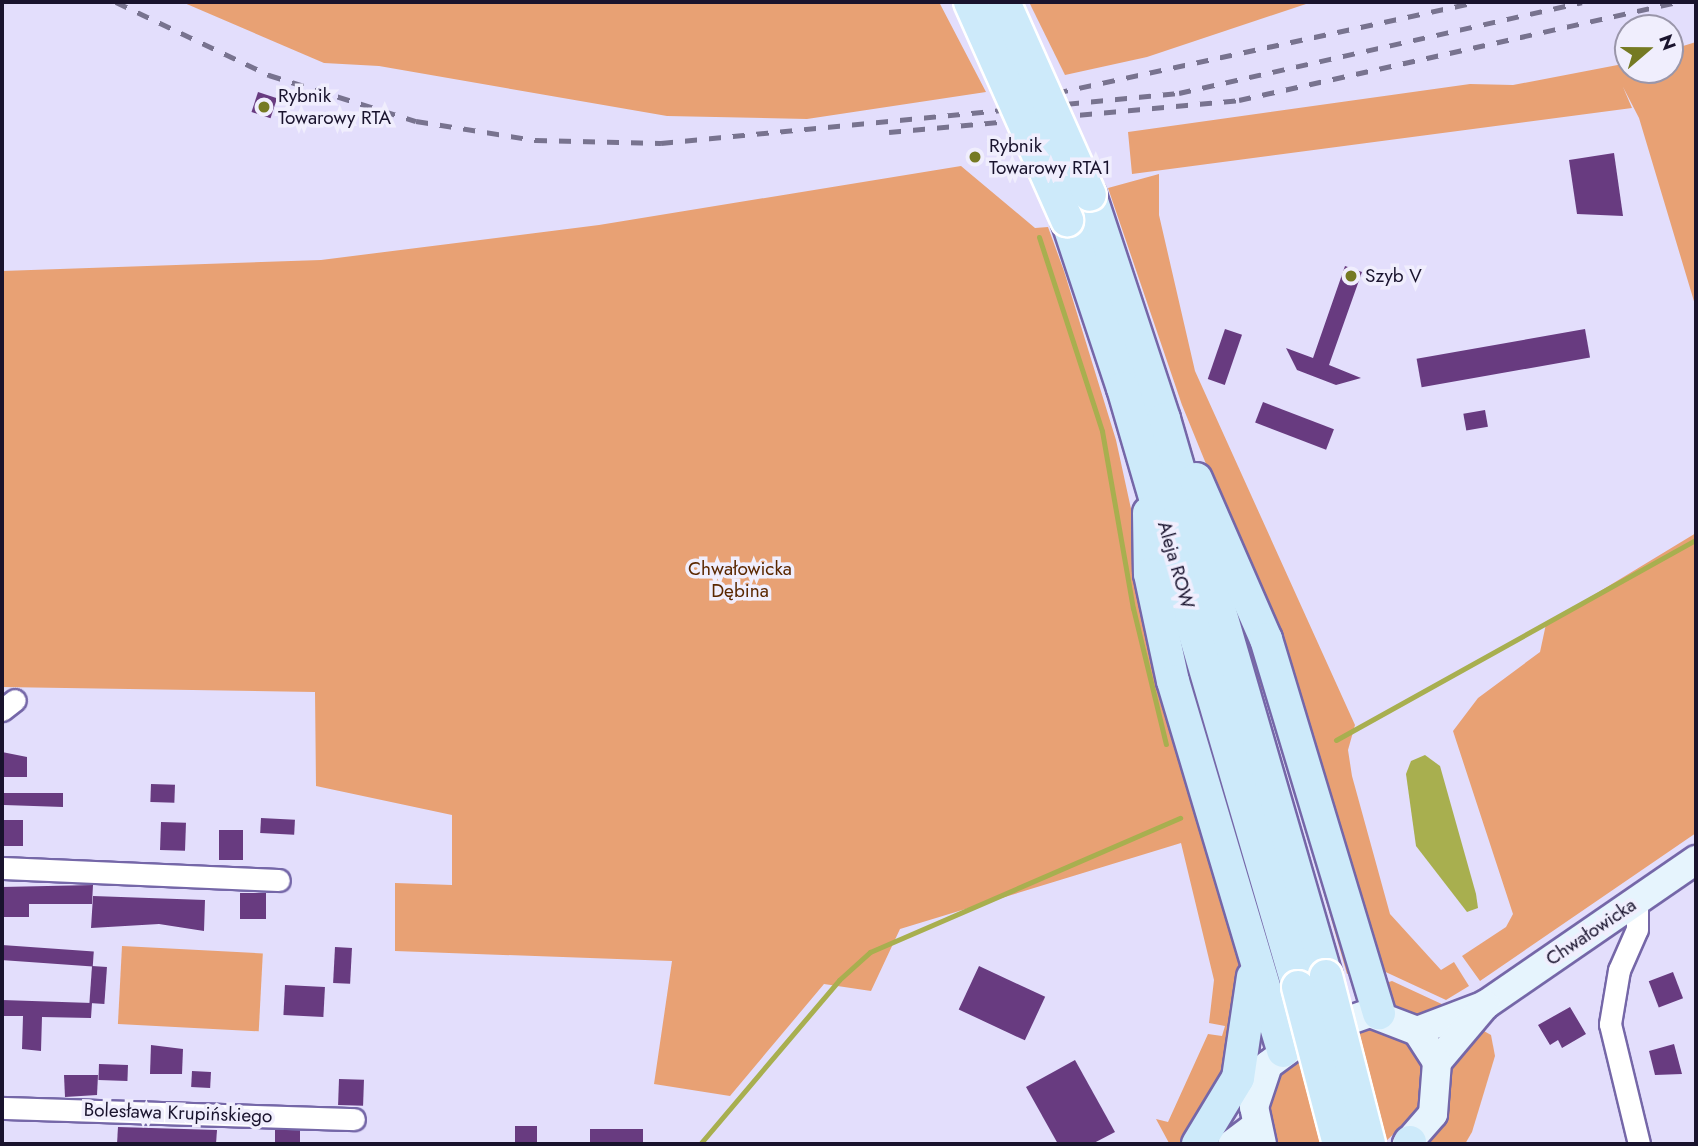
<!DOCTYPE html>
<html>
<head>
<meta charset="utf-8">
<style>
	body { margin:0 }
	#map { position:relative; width:1698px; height:1146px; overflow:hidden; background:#e3defc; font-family:Jost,sans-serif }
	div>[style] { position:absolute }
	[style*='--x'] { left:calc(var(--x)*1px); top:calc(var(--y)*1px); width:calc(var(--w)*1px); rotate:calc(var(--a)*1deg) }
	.green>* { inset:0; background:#e8a174; transform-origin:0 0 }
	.water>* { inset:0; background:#a8af4f }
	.stream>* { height:5px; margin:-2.5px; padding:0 2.5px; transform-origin:2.5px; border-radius:2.5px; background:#a8af4f }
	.building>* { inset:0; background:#683b80; transform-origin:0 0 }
	.roads { filter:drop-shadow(2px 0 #7567a8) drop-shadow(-2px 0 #7567a8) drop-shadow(0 2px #7567a8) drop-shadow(0 -2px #7567a8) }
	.minor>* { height:21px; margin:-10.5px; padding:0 10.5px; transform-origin:10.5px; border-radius:10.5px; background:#fff }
	.secondary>* { height:28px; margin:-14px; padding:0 14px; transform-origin:14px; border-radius:14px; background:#e6f4fd }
	.primary>* { height:32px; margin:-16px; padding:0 16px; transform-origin:16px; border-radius:16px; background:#cdeafa }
	.rail>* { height:5px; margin-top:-2.5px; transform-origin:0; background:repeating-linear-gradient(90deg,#78738f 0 12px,transparent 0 24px) }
	.bridges { filter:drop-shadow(2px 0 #fff) drop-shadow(-2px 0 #fff) drop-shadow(0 2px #fff) drop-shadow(0 -2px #fff) }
	.primary-bridge>* { height:32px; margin:-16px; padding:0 16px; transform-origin:16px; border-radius:16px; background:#cdeafa }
	.dots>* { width:19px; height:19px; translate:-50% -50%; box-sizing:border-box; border:4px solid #f0eefd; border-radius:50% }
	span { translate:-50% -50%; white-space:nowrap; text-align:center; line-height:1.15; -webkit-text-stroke:7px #f0eefd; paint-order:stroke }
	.poi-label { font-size:19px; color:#19132d }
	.left { translate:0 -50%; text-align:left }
	.street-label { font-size:19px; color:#19132d }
	.park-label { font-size:19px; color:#5a2700 }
	.frame { position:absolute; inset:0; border:4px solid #19132d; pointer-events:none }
	.north { position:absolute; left:1614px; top:14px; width:70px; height:70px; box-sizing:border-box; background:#f0eefd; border:2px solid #9a96aa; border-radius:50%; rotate:70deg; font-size:19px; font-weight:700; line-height:28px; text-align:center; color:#19132d }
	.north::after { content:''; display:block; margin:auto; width:24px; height:32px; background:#757a23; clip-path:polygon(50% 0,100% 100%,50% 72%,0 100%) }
</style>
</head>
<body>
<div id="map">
	<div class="green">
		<div style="clip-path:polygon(182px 2px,939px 2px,986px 92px,807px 119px,667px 116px,379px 66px,324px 63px)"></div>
		<div style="clip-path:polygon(1029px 2px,1312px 2px,1147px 57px,1065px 75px)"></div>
		<div style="clip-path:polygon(1696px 42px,1696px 308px,1639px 118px,1623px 87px,1632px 108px,1132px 174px,1128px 132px,1470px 84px,1513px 85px,1628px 63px,1628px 70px,1670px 70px,1670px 50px)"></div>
		<div style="clip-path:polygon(961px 166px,1035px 228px,1048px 227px,1064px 271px,1116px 440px,1200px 825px,1240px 964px,1232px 1055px,1182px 1144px,1169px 1143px,1156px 1119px,1168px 1122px,1208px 1034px,1222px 1036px,1225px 1026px,1209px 1023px,1214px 980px,1181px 843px,900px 929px,871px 991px,824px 984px,730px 1096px,654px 1084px,672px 961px,395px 951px,395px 883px,452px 885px,452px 815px,316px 786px,315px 692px,2px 687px,2px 271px,321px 260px,599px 225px)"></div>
		<div style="clip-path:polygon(1159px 174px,1159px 215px,1195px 371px,1355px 725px,1348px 750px,1352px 776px,1390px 914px,1441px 970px,1454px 962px,1469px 986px,1446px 1000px,1377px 968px,1255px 584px,1182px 405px,1108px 188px)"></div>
		<div style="clip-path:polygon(1696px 533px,1696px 833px,1480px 981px,1462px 956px,1506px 927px,1513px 914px,1453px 731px,1478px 698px,1540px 652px,1546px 624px)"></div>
		<div style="clip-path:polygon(1217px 535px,1357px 971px,1347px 974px,1265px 689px,1260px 690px)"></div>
		<div style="left:122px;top:946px;width:141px;height:78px;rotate:3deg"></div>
		<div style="clip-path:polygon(1392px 981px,1446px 1006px,1472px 993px,1428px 1019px,1392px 1006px,1379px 985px)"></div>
		<div style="clip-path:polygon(1366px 1025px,1405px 1037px,1424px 1064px,1424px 1105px,1383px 1144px,1278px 1144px,1266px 1117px,1271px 1084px,1289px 1061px)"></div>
		<div style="clip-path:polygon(1482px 1030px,1491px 1035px,1495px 1056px,1472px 1132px,1465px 1144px,1425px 1144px,1448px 1067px)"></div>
	</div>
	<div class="water">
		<div style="clip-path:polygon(1425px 755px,1440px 766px,1476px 894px,1478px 908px,1467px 912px,1416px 846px,1406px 774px,1411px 761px)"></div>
	</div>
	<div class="stream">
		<div style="--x:1039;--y:237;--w:204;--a:72"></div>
		<div style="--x:1102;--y:431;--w:180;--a:80.1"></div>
		<div style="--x:1133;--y:608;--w:140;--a:76.4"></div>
		<div style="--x:1336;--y:740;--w:412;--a:-29.1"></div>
		<div style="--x:700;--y:1144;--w:215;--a:-49.7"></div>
		<div style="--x:839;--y:980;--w:42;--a:-42.1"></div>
		<div style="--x:870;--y:952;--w:338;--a:-23.4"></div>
	</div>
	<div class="building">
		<div style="left:258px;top:92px;width:20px;height:21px;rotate:18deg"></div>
		<div style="clip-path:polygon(1614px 153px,1623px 216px,1577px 214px,1569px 160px)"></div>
		<div style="clip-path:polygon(1345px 266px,1362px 272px,1329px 365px,1361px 378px,1336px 385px,1297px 370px,1286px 348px,1313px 358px)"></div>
		<div style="left:1225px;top:329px;width:18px;height:53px;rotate:19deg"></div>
		<div style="left:1585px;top:329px;width:29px;height:171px;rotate:80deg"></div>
		<div style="left:1263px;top:402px;width:76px;height:22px;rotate:21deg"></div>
		<div style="left:1485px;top:410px;width:17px;height:22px;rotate:80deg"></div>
		<div style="clip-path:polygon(2px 752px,27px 757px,27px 777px,2px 777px)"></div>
		<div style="left:151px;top:784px;width:24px;height:18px;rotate:2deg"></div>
		<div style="clip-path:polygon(4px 793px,63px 793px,63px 807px,4px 805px)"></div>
		<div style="left:261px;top:818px;width:34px;height:15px;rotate:3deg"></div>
		<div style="left:2px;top:820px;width:21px;height:26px"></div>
		<div style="left:161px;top:822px;width:25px;height:28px;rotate:2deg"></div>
		<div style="left:219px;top:830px;width:24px;height:30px"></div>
		<div style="clip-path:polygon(93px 885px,92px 904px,29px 904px,29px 917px,2px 917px,2px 887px)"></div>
		<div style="left:240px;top:893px;width:26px;height:26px"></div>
		<div style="clip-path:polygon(93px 896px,205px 900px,204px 931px,159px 924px,91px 928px)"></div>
		<div style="left:2px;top:945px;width:92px;height:15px;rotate:4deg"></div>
		<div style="left:335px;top:947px;width:17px;height:36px;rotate:3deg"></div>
		<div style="left:92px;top:966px;width:15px;height:37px;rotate:4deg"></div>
		<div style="left:979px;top:966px;width:73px;height:48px;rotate:25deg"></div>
		<div style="left:1673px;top:972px;width:28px;height:26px;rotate:69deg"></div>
		<div style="left:285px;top:985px;width:40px;height:30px;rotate:3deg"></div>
		<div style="clip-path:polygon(2px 1000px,92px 1003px,91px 1018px,42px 1017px,41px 1051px,22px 1049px,23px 1016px,2px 1016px)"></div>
		<div style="clip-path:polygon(1570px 1007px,1586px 1034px,1562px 1048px,1558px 1040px,1550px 1045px,1538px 1025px)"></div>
		<div style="clip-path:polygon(1674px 1044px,1682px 1074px,1655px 1075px,1649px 1051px)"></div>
		<div style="clip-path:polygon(151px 1045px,183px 1049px,182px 1074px,150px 1074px)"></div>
		<div style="clip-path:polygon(1075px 1060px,1115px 1132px,1092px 1144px,1058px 1144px,1026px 1087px)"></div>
		<div style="left:99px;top:1064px;width:29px;height:16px;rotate:2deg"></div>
		<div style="left:192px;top:1071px;width:19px;height:16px;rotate:3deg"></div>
		<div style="clip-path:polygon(64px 1075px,98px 1075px,97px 1095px,65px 1097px)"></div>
		<div style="left:339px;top:1079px;width:25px;height:26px;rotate:2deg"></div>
		<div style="left:515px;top:1126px;width:22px;height:16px"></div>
		<div style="clip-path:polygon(118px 1127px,217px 1130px,216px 1144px,117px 1144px)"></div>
		<div style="left:590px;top:1129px;width:53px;height:15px"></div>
		<div style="left:275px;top:1130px;width:25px;height:14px"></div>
	</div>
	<div class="roads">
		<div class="minor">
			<div style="--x:2;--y:710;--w:16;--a:-38"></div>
			<div style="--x:2;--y:868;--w:277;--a:2.5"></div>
			<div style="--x:1637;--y:901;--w:28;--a:90"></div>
			<div style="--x:1637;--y:929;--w:45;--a:113.7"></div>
			<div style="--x:1619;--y:970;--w:55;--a:99.5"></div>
			<div style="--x:1610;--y:1024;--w:123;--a:76.4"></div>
			<div style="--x:2;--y:1108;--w:352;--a:1.8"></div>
		</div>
		<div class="secondary">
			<div style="--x:1417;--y:1031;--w:73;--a:-20.9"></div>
			<div style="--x:1485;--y:1005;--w:256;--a:-34.5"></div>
			<div style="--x:1437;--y:1062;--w:75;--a:-49.9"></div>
			<div style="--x:1232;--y:1144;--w:30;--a:-37"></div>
			<div style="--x:1262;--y:1144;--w:38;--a:-102"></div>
			<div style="--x:1254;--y:1107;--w:44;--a:-71.6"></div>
			<div style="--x:1268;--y:1065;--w:52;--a:-36.4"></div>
			<div style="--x:1310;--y:1034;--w:64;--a:-19.3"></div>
			<div style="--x:1370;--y:1013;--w:50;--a:21"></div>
			<div style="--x:1417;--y:1031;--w:37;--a:57"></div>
			<div style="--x:1437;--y:1062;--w:52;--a:94.4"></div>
			<div style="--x:1433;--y:1114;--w:40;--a:131"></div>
		</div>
		<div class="primary">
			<div style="--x:1090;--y:195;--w:236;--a:71.7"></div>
			<div style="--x:1164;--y:419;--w:580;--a:73.78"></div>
			<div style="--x:1067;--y:220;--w:177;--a:71.6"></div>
			<div style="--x:1123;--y:388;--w:624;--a:73.71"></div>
			<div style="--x:1196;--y:479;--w:175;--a:66.4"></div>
			<div style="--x:1266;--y:639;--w:391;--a:73.2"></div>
			<div style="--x:1149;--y:513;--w:61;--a:89.1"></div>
			<div style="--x:1150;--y:574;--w:109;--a:77.9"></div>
			<div style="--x:1173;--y:681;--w:386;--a:73.4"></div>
			<div style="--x:1410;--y:1142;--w:2;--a:90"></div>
			<div style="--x:1198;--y:1144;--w:77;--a:-58.8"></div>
			<div style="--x:1238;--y:1078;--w:102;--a:-81.6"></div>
		</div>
	</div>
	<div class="rail">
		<div style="--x:116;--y:2;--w:170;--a:25.5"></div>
		<div style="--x:269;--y:75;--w:154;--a:17.4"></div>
		<div style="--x:416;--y:121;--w:121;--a:9.1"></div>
		<div style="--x:535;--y:140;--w:126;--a:1.4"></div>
		<div style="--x:661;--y:143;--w:520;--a:-5.51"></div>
		<div style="--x:1179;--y:93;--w:413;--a:-12.7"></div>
		<div style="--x:1009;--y:103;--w:479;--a:-12.2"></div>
		<div style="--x:889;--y:132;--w:351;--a:-5.2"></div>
		<div style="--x:1239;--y:100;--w:450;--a:-12.6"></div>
	</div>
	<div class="bridges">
		<div class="primary-bridge">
			<div style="--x:970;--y:2;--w:239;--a:66"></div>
			<div style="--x:1004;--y:2;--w:211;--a:66"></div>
			<div style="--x:1326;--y:976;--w:173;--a:75.6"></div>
			<div style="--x:1298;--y:987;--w:162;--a:75.4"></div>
		</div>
	</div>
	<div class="dots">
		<div style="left:264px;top:107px;background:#757a23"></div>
		<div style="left:975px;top:157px;background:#757a23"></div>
		<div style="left:1351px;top:276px;background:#757a23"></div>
	</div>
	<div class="poi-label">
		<span class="left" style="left:278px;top:107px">Rybnik<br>Towarowy RTA</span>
		<span class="left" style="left:989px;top:157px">Rybnik<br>Towarowy RTA1</span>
		<span class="left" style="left:1365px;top:276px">Szyb V</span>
	</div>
	<div class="street-label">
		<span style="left:1176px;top:565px;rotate:74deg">Aleja ROW</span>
		<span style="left:1591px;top:932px;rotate:-34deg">Chwałowicka</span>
		<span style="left:178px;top:1113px;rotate:2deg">Bolesława Krupińskiego</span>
	</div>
	<div class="park-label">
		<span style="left:740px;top:580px">Chwałowicka<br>Dębina</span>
	</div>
	<div class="frame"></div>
	<div class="north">N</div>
</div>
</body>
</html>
